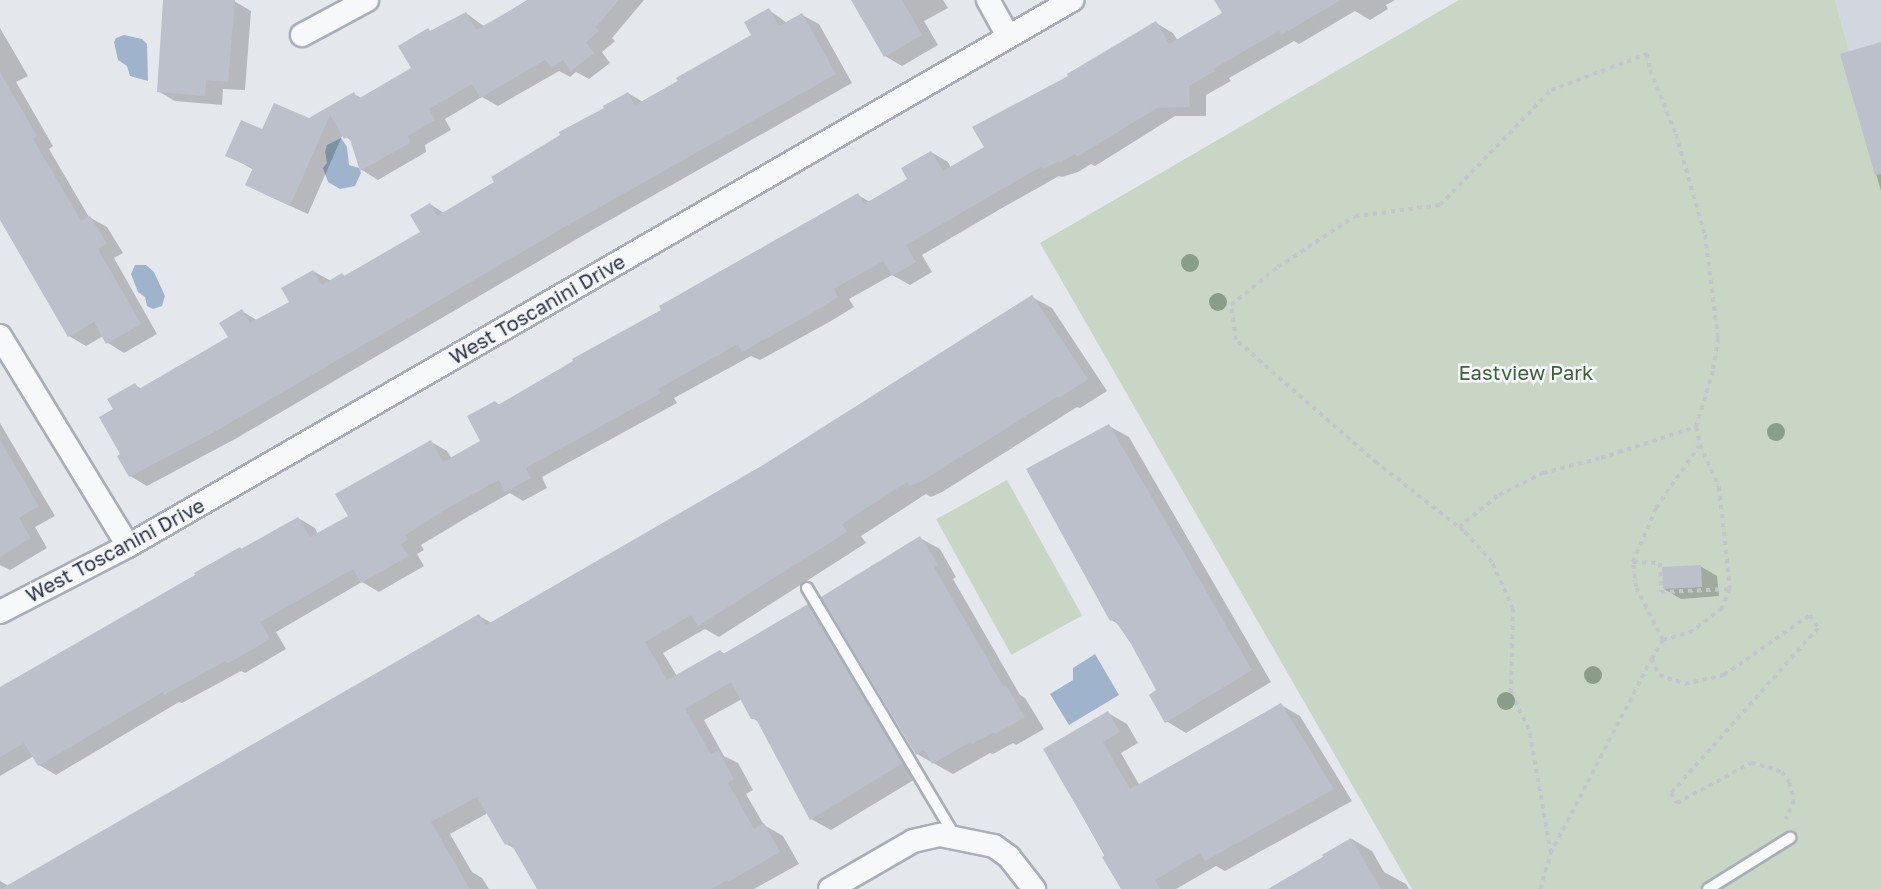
<!DOCTYPE html>
<html>
<head>
<meta charset="utf-8">
<style>
	body { margin:0 }
	#map { position:relative; width:1881px; height:889px; overflow:hidden; background:#e4e7ec; font-family:"Golos Text",sans-serif }
	div>[style] { position:absolute }
	[style*='--x'] { left:calc(var(--x)*1px); top:calc(var(--y)*1px); width:calc(var(--w)*1px); rotate:calc(var(--a)*1deg) }
	.built>* { inset:0; background:#d2d6de }
	.green>* { inset:0; background:#c9d6c5; transform-origin:0 0 }
	.water>* { inset:0; background:#9fb4cc }
	.shadow>* { inset:0; background:#0003 }
	.building>* { inset:0; background:#bbc0ca; transform-origin:0 0 }
	.path>* { height:4px; margin-top:-2px; transform-origin:0; background:repeating-linear-gradient(90deg,#c2c5cb 0 4.5px,transparent 0 9px) }
	.roads { filter:drop-shadow(2px 0 #a9aeb7) drop-shadow(-2px 0 #a9aeb7) drop-shadow(0 2px #a9aeb7) drop-shadow(0 -2px #a9aeb7) }
	.service>* { height:10px; margin:-5px; padding:0 5px; transform-origin:5px; border-radius:5px; background:#f7f8fa }
	.minor>* { height:22px; margin:-11px; padding:0 11px; transform-origin:11px; border-radius:11px; background:#f7f8fa }
	.trees>* { width:18px; height:18px; margin:-9px; border-radius:50%; background:#899d89 }
	span { translate:-50% -50%; white-space:nowrap; text-align:center; line-height:1.15; -webkit-text-stroke:5px #f4f6f9; paint-order:stroke }
	.street-label { font-size:20px; color:#2b3445 }
	.park-label { font-size:20px; color:#3f6138 }
</style>
</head>
<body>
<div id="map">
	<div class="built">
		<div style="clip-path:polygon(1835px 0,1881px 0,1881px 166px)"></div>
	</div>
	<div class="green">
		<div style="clip-path:polygon(1459px 0,1835px 0,1881px 166px,1881px 889px,1412px 889px,1040px 243px)"></div>
		<div style="left:1007px;top:480px;width:155px;height:81px;rotate:61deg"></div>
	</div>
	<div class="water">
		<div style="clip-path:polygon(124px 35px,142px 39px,147px 44px,148px 81px,130px 76px,127px 66px,118px 60px,114px 42px,116px 38px)"></div>
		<div style="clip-path:polygon(341px 138px,347px 147px,349px 165px,359px 168px,361px 173px,355px 186px,340px 189px,328px 182px,323px 168px,327px 163px,325px 152px,327px 145px)"></div>
		<div style="clip-path:polygon(135px 265px,146px 265px,154px 272px,165px 296px,162px 306px,153px 309px,147px 306px,145px 297px,138px 292px,131px 274px)"></div>
		<div style="clip-path:polygon(1095px 654px,1119px 695px,1069px 725px,1050px 694px,1073px 680px,1073px 668px)"></div>
	</div>
	<div class="shadow">
		<div style="clip-path:polygon(165px 0,234px 1px,251px 11px,245px 90px,223px 89px,222px 105px,175px 101px,158px 91px)"></div>
		<div style="clip-path:polygon(527px 0,644px 0,612px 38px,615px 41px,602px 52px,610px 63px,589px 79px,576px 72px,570px 77px,559px 71px,498px 106px,482px 97px,445px 119px,451px 130px,425px 145px,426px 152px,378px 180px,362px 170px,352px 142px,343px 134px,308px 214px,264px 194px,254px 170px,227px 155px,263px 131px,309px 120px,354px 94px,363px 99px,413px 69px,428px 30px,432px 32px,466px 13px,485px 27px)"></div>
		<div style="clip-path:polygon(852px 0,943px 0,948px 8px,924px 21px,938px 45px,902px 66px,885px 56px)"></div>
		<div style="clip-path:polygon(1216px 0,1395px 0,1386px 5px,1388px 9px,1370px 20px,1355px 11px,1299px 44px,1294px 41px,1229px 78px,1231px 81px,1206px 95px,1206px 116px,1175px 116px,1095px 166px,1091px 164px,1078px 172px,1062px 177px,1059px 176px,1002px 208px,922px 255px,932px 272px,910px 285px,892px 275px,849px 299px,854px 307px,831px 321px,760px 360px,751px 356px,674px 398px,677px 403px,542px 477px,547px 488px,523px 501px,510px 493px,471px 515px,421px 545px,424px 550px,417px 554px,424px 566px,379px 592px,362px 582px,276px 632px,286px 649px,245px 673px,241px 671px,182px 703px,179px 702px,56px 775px,39px 765px,34px 756px,0 776px,0 689px,298px 518px,315px 528px,318px 534px,350px 516px,431px 442px,447px 451px,452px 459px,482px 441px,495px 402px,500px 405px,858px 195px,870px 202px,910px 179px,931px 152px,948px 162px,951px 168px,986px 148px,1070px 77px,1156px 23px,1173px 33px,1178px 41px,1224px 14px)"></div>
		<div style="clip-path:polygon(769px 10px,787px 23px,802px 15px,819px 24px,852px 83px,587px 233px,235px 439px,147px 486px,130px 476px,122px 454px,115px 409px,135px 385px,142px 389px,230px 337px,242px 311px,258px 321px,291px 302px,313px 271px,331px 281px,342px 275px,346px 277px,422px 232px,430px 204px,444px 213px,496px 183px,628px 93px,643px 102px,753px 35px)"></div>
		<div style="clip-path:polygon(0 28px,28px 76px,16px 82px,53px 146px,49px 149px,89px 217px,107px 227px,123px 253px,114px 258px,157px 334px,124px 353px,108px 343px,103px 336px,86px 346px,69px 336px,0 215px)"></div>
		<div style="clip-path:polygon(1881px 44px,1881px 191px,1841px 55px)"></div>
		<div style="clip-path:polygon(1032px 297px,1052px 308px,1107px 391px,1080px 408px,1077px 407px,942px 492px,931px 497px,926px 494px,861px 536px,866px 543px,719px 637px,705px 629px,663px 653px,677px 676px,720px 651px,725px 654px,808px 606px,828px 618px,922px 775px,831px 830px,811px 819px,759px 722px,752px 718px,742px 699px,704px 720px,724px 756px,738px 763px,753px 790px,746px 794px,764px 825px,783px 836px,799px 864px,754px 889px,539px 889px,515px 849px,506px 844px,488px 813px,450px 834px,472px 872px,482px 878px,489px 889px,0 889px,0 881px,9px 886px,479px 616px,492px 623px,764px 466px)"></div>
		<div style="clip-path:polygon(0 423px,55px 516px,35px 527px,47px 548px,10px 570px,0 565px)"></div>
		<div style="clip-path:polygon(1109px 426px,1129px 437px,1271px 682px,1186px 733px,1166px 721px,1158px 691px,1132px 643px,1120px 625px,1111px 620px)"></div>
		<div style="clip-path:polygon(920px 538px,940px 549px,956px 577px,953px 579px,1020px 695px,1025px 698px,1044px 729px,1016px 745px,1013px 743px,993px 754px,990px 753px,953px 774px,917px 754px)"></div>
		<div style="clip-path:polygon(1700px 566px,1717px 576px,1719px 596px,1681px 599px,1664px 589px)"></div>
		<div style="clip-path:polygon(1281px 705px,1300px 716px,1352px 801px,1225px 871px,1216px 866px,1176px 889px,1123px 889px,1045px 749px,1108px 713px,1127px 724px,1138px 743px,1121px 753px,1140px 786px)"></div>
		<div style="clip-path:polygon(1352px 839px,1372px 851px,1384px 872px,1406px 884px,1409px 889px,1271px 889px)"></div>
	</div>
	<div class="building">
		<div style="clip-path:polygon(163px 0,235px 0,228px 82px,206px 80px,205px 96px,157px 92px)"></div>
		<div style="clip-path:polygon(528px 0,619px 0,596px 27px,599px 31px,586px 42px,594px 53px,571px 71px,563px 60px,552px 68px,545px 60px,480px 98px,472px 84px,429px 109px,435px 120px,408px 136px,410px 143px,360px 171px,349px 136px,344px 139px,330px 115px,290px 206px,245px 185px,253px 168px,225px 156px,241px 120px,262px 129px,274px 103px,309px 118px,354px 92px,358px 99px,411px 68px,398px 46px,428px 28px,430px 31px,466px 12px,476px 30px)"></div>
		<div style="clip-path:polygon(851px 0,902px 0,922px 35px,884px 57px)"></div>
		<div style="clip-path:polygon(1214px 0,1341px 0,1281px 35px,1279px 31px,1213px 69px,1215px 71px,1189px 86px,1190px 107px,1157px 108px,1077px 157px,1075px 154px,1060px 163px,1059px 161px,1043px 169px,1042px 166px,906px 245px,916px 262px,892px 276px,883px 261px,834px 289px,838px 297px,814px 312px,742px 352px,738px 344px,658px 389px,661px 393px,526px 468px,531px 478px,505px 492px,499px 480px,453px 505px,405px 535px,408px 540px,401px 544px,409px 556px,361px 583px,353px 569px,260px 622px,270px 639px,227px 664px,225px 661px,164px 695px,163px 692px,38px 766px,24px 743px,0 757px,0 687px,195px 575px,194px 573px,240px 547px,241px 549px,298px 517px,310px 537px,348px 516px,335px 494px,431px 440px,443px 462px,480px 441px,467px 416px,495px 401px,498px 405px,573px 361px,572px 359px,661px 310px,659px 306px,858px 193px,864px 204px,907px 179px,901px 168px,931px 151px,943px 171px,984px 147px,972px 127px,1068px 76px,1067px 74px,1156px 21px,1169px 44px,1222px 13px)"></div>
		<div style="clip-path:polygon(769px 8px,779px 26px,802px 13px,836px 74px,570px 224px,218px 430px,129px 477px,117px 456px,120px 454px,99px 417px,113px 409px,107px 399px,135px 383px,139px 389px,228px 337px,219px 323px,242px 309px,250px 323px,289px 302px,281px 288px,313px 270px,322px 285px,342px 273px,344px 276px,420px 232px,410px 215px,430px 203px,437px 216px,494px 182px,491px 177px,560px 135px,559px 132px,604px 108px,603px 106px,628px 92px,635px 105px,678px 81px,676px 78px,751px 35px,744px 22px)"></div>
		<div style="clip-path:polygon(1881px 42px,1881px 174px,1875px 175px,1840px 54px)"></div>
		<div style="clip-path:polygon(0 72px,37px 136px,33px 139px,76px 212px,81px 221px,90px 216px,107px 243px,98px 249px,141px 324px,106px 344px,94px 322px,68px 337px,0 220px)"></div>
		<div style="clip-path:polygon(1032px 295px,1088px 379px,1059px 398px,1058px 396px,922px 481px,910px 486px,907px 482px,842px 524px,847px 532px,698px 626px,691px 615px,645px 642px,667px 680px,720px 650px,723px 654px,808px 604px,903px 763px,810px 820px,756px 719px,751px 719px,731px 682px,685px 709px,711px 754px,718px 750px,734px 779px,728px 783px,754px 829px,764px 823px,780px 852px,728px 882px,727px 880px,712px 889px,537px 889px,510px 842px,505px 845px,477px 797px,431px 822px,470px 889px,1px 889px,479px 614px,486px 625px,763px 465px)"></div>
		<div style="clip-path:polygon(1109px 424px,1252px 670px,1165px 723px,1149px 695px,1156px 690px,1131px 644px,1114px 619px,1110px 621px,1026px 469px)"></div>
		<div style="clip-path:polygon(0 440px,39px 506px,19px 518px,31px 538px,0 557px)"></div>
		<div style="clip-path:polygon(920px 536px,938px 565px,934px 567px,1003px 686px,1006px 685px,1025px 717px,995px 734px,994px 732px,972px 744px,970px 742px,932px 764px,924px 750px,916px 755px,821px 597px)"></div>
		<div style="left:1701px;top:565px;width:22px;height:39px;rotate:87deg"></div>
		<div style="clip-path:polygon(1281px 703px,1334px 789px,1205px 861px,1200px 853px,1155px 880px,1160px 889px,1121px 889px,1102px 857px,1105px 855px,1043px 749px,1108px 711px,1120px 732px,1103px 742px,1130px 789px)"></div>
		<div style="clip-path:polygon(1351px 838px,1381px 889px,1268px 889px,1323px 857px,1322px 855px)"></div>
	</div>
	<div class="path">
		<div style="--x:1459;--y:527;--w:51;--a:-38.7"></div>
		<div style="--x:1499;--y:495;--w:49;--a:-26.6"></div>
		<div style="--x:1543;--y:473;--w:60;--a:-14.5"></div>
		<div style="--x:1601;--y:458;--w:100;--a:-18.1"></div>
		<div style="--x:1633;--y:562;--w:59;--a:-66.9"></div>
		<div style="--x:1656;--y:508;--w:75;--a:-55.3"></div>
		<div style="--x:1663;--y:640;--w:21;--a:121"></div>
		<div style="--x:1652;--y:658;--w:18;--a:68"></div>
		<div style="--x:1659;--y:675;--w:28;--a:19"></div>
		<div style="--x:1685;--y:684;--w:40;--a:-13"></div>
		<div style="--x:1724;--y:675;--w:105;--a:-34.9"></div>
		<div style="--x:1810;--y:615;--w:15;--a:58"></div>
		<div style="--x:1818;--y:628;--w:221;--a:131.7"></div>
		<div style="--x:1671;--y:793;--w:12;--a:59"></div>
		<div style="--x:1677;--y:803;--w:84;--a:-28.4"></div>
		<div style="--x:1751;--y:763;--w:17;--a:13"></div>
		<div style="--x:1768;--y:767;--w:15;--a:20"></div>
		<div style="--x:1782;--y:772;--w:12;--a:55"></div>
		<div style="--x:1789;--y:782;--w:19;--a:74"></div>
		<div style="--x:1794;--y:800;--w:21;--a:113"></div>
		<div style="--x:1652;--y:658;--w:220;--a:117.4"></div>
		<div style="--x:1551;--y:853;--w:126;--a:-100.1"></div>
		<div style="--x:1529;--y:729;--w:40;--a:-116.6"></div>
		<div style="--x:1511;--y:693;--w:84;--a:-88.6"></div>
		<div style="--x:1513;--y:609;--w:51;--a:-114.1"></div>
		<div style="--x:1492;--y:562;--w:42;--a:-132.1"></div>
		<div style="--x:1464;--y:531;--w:110;--a:-142"></div>
		<div style="--x:1377;--y:463;--w:187;--a:-138.9"></div>
		<div style="--x:1236;--y:340;--w:35;--a:-98"></div>
		<div style="--x:1231;--y:305;--w:60;--a:-39"></div>
		<div style="--x:1278;--y:267;--w:92;--a:-33.5"></div>
		<div style="--x:1355;--y:216;--w:86;--a:-7.4"></div>
		<div style="--x:1440;--y:205;--w:160;--a:-46"></div>
		<div style="--x:1551;--y:90;--w:103;--a:-20.6"></div>
		<div style="--x:1647;--y:54;--w:16;--a:79"></div>
		<div style="--x:1650;--y:70;--w:69;--a:67.9"></div>
		<div style="--x:1676;--y:134;--w:105;--a:74"></div>
		<div style="--x:1705;--y:235;--w:104;--a:82.8"></div>
		<div style="--x:1718;--y:338;--w:33;--a:99"></div>
		<div style="--x:1713;--y:371;--w:59;--a:106.9"></div>
		<div style="--x:1696;--y:427;--w:18;--a:77"></div>
		<div style="--x:1700;--y:445;--w:46;--a:65.7"></div>
		<div style="--x:1719;--y:487;--w:103;--a:83.8"></div>
		<div style="--x:1730;--y:589;--w:21;--a:113"></div>
		<div style="--x:1722;--y:608;--w:37;--a:142"></div>
		<div style="--x:1693;--y:631;--w:31;--a:163"></div>
		<div style="--x:1663;--y:640;--w:59;--a:-117"></div>
		<div style="--x:1636;--y:587;--w:25;--a:-97"></div>
		<div style="--x:1633;--y:562;--w:27;--a:2"></div>
		<div style="--x:1660;--y:563;--w:29;--a:88"></div>
		<div style="--x:1661;--y:592;--w:69;--a:-2.5"></div>
		<div style="--x:1540;--y:889;--w:38;--a:-73"></div>
	</div>
	<div class="roads">
		<div class="service">
			<div style="--x:807;--y:588;--w:289;--a:59.2"></div>
			<div style="--x:1708;--y:889;--w:97;--a:-31.9"></div>
		</div>
		<div class="minor">
			<div style="--x:988;--y:0;--w:41;--a:60.9"></div>
			<div style="--x:302;--y:35;--w:74;--a:-28.3"></div>
			<div style="--x:0;--y:336;--w:246;--a:58.6"></div>
			<div style="--x:0;--y:612;--w:144;--a:-27.3"></div>
			<div style="--x:128;--y:546;--w:1091;--a:-30.04"></div>
			<div style="--x:830;--y:889;--w:96;--a:-30"></div>
			<div style="--x:913;--y:841;--w:28;--a:-13"></div>
			<div style="--x:940;--y:835;--w:55;--a:11.5"></div>
			<div style="--x:994;--y:846;--w:19;--a:36"></div>
			<div style="--x:1009;--y:857;--w:41;--a:52"></div>
		</div>
	</div>
	<div class="trees">
		<div style="left:1190px;top:263px"></div>
		<div style="left:1218px;top:302px"></div>
		<div style="left:1776px;top:432px"></div>
		<div style="left:1593px;top:675px"></div>
		<div style="left:1506px;top:701px"></div>
	</div>
	<div class="street-label">
		<span style="left:537px;top:309px;rotate:-30deg">West Toscanini Drive</span>
		<span style="left:115px;top:550px;rotate:-28deg">West Toscanini Drive</span>
	</div>
	<div class="park-label">
		<span style="left:1526px;top:372px">Eastview Park</span>
	</div>
</div>
</body>
</html>
